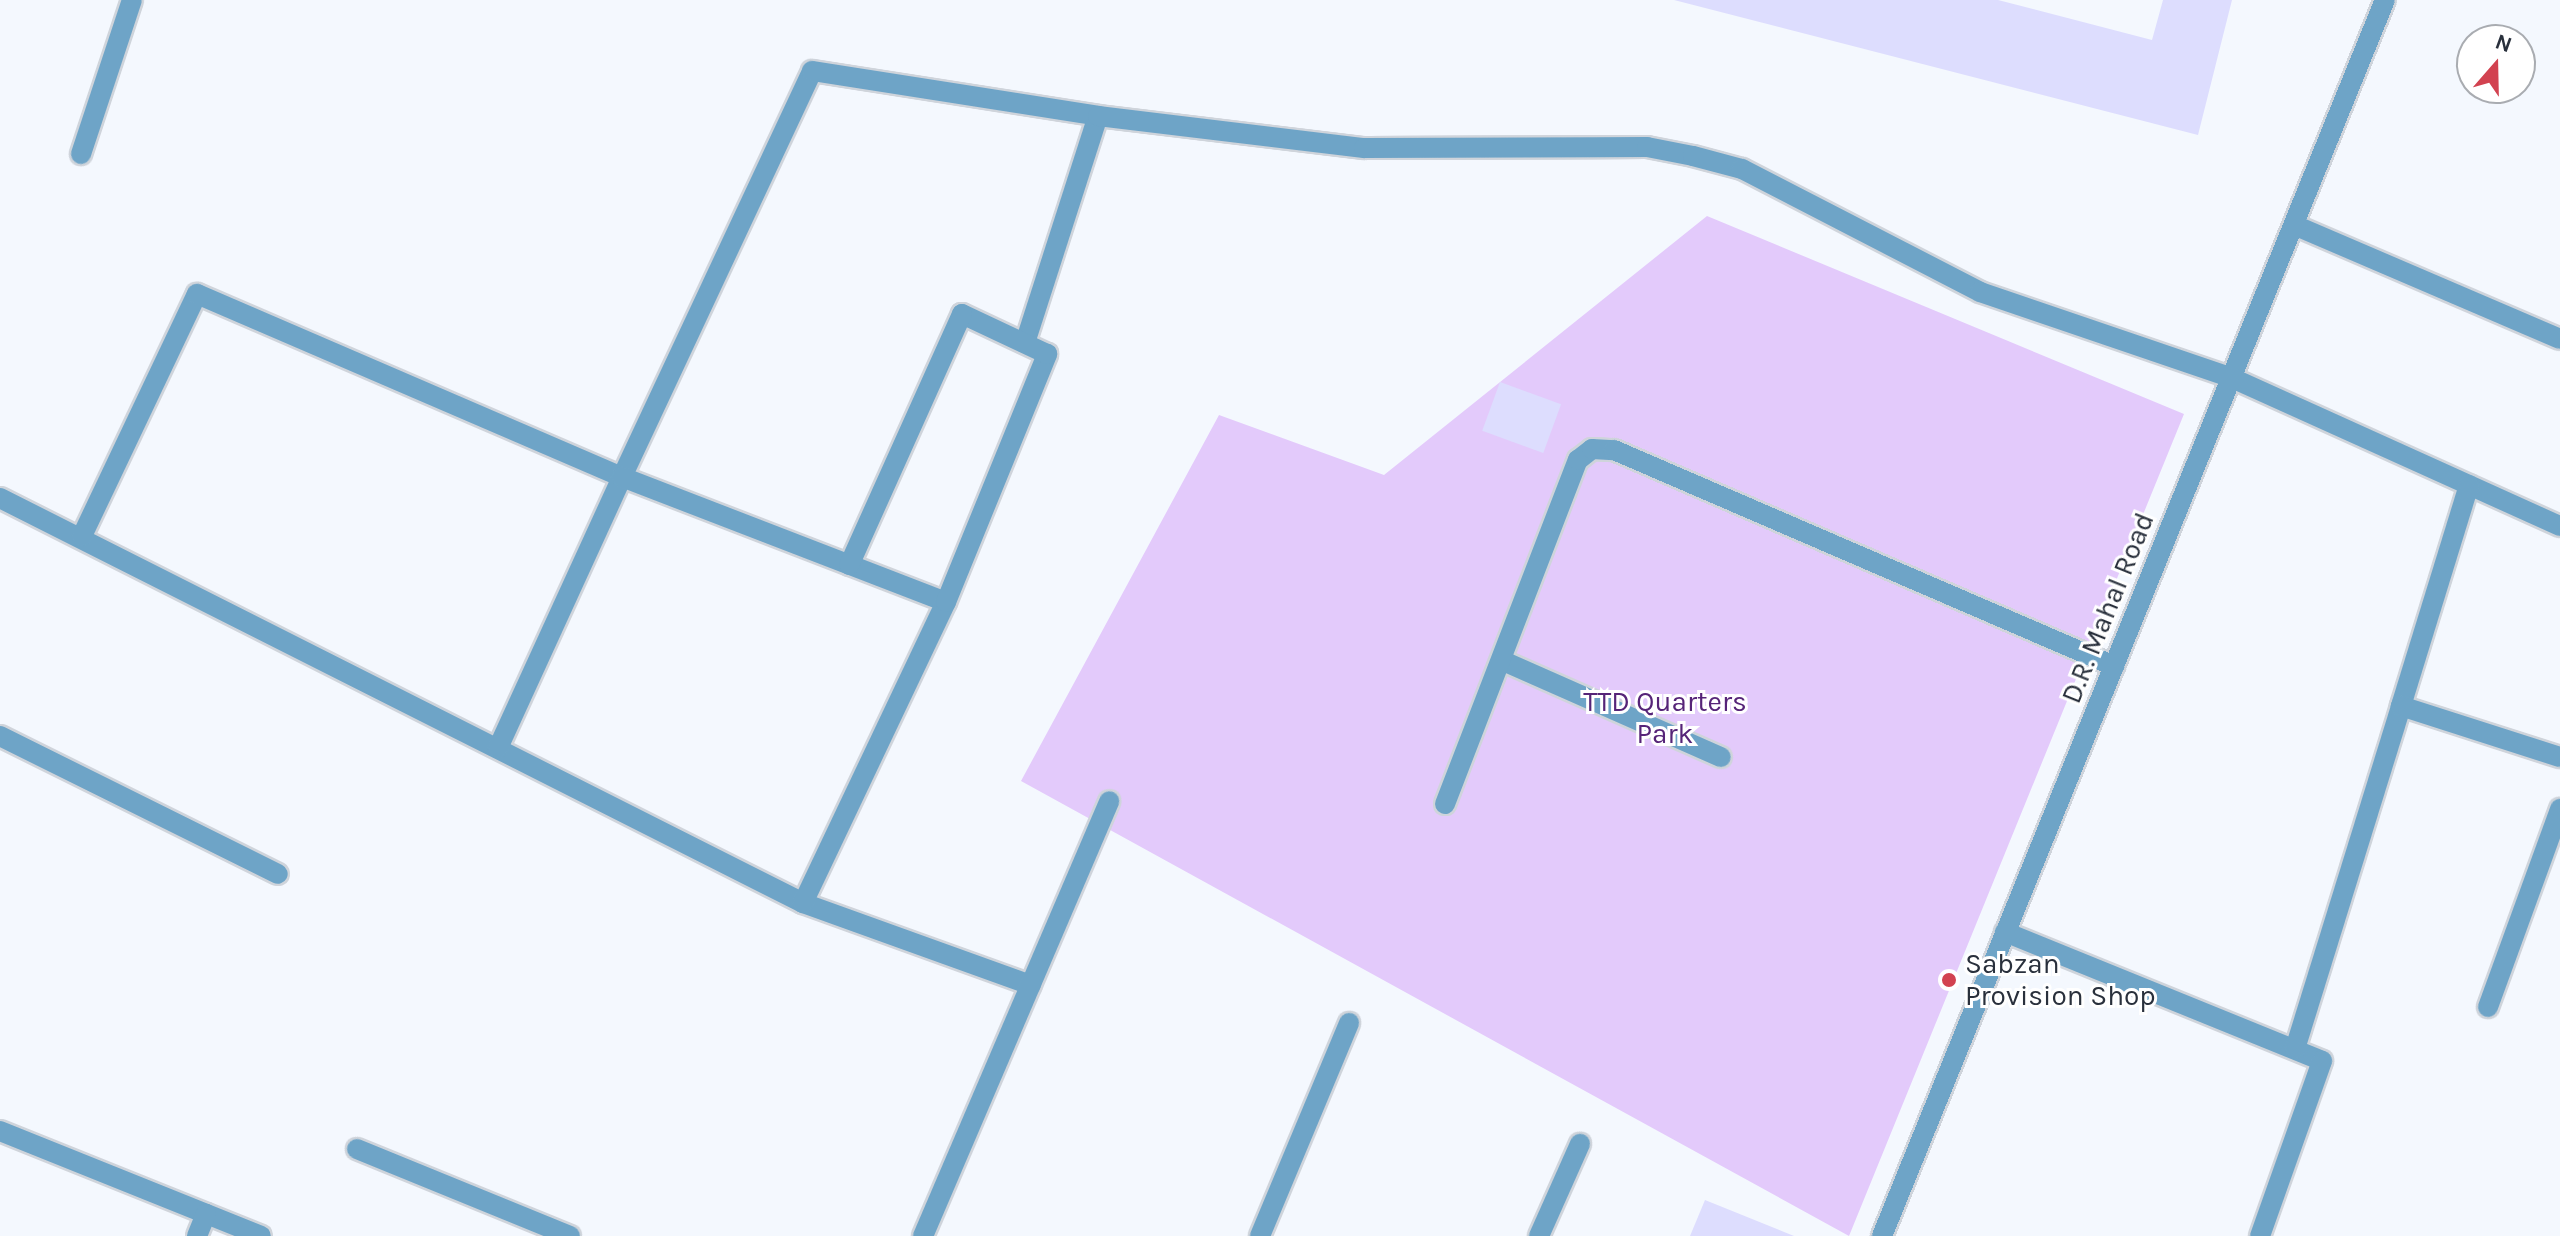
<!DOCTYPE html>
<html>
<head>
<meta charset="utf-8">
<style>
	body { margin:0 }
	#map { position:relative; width:2560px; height:1236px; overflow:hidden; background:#f4f8fe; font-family:Karla,sans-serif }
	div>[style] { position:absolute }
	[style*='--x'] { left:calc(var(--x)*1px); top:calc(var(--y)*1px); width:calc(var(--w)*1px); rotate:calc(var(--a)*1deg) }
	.green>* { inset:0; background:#e3cafb }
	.building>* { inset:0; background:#ddddfe; transform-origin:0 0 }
	.roads { filter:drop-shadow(2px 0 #cfd4db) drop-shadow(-2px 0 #cfd4db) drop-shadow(0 2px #cfd4db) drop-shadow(0 -2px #cfd4db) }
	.minor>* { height:20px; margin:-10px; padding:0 10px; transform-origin:10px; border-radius:10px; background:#6ea4c7 }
	.dots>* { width:22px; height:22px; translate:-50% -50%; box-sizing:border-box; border:4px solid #fff; border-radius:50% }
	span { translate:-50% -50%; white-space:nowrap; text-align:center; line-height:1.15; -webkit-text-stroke:6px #fff; paint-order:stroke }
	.street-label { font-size:28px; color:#29303c }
	.park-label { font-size:28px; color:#562478 }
	.poi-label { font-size:28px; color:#29303c }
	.left { translate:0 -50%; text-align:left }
	.north { position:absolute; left:2456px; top:24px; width:80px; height:80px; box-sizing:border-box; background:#fff; border:2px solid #a9acb1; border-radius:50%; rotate:20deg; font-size:22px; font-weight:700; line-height:32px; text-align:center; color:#29303c }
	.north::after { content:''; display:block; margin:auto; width:28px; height:36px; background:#d24250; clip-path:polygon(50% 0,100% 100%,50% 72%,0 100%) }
</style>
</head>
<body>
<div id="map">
	<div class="green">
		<div style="clip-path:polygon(1707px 216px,2184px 414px,1849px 1236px,1021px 781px,1219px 415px,1384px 475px)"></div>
	</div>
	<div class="building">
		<div style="clip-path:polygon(1674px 0,1998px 0,2152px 40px,2163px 0,2232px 0,2198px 135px)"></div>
		<div style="left:1500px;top:382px;width:65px;height:52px;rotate:20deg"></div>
		<div style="clip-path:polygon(1705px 1200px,1794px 1236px,1690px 1236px)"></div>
	</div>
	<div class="roads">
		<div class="minor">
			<div style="--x:81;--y:154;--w:162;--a:-71.7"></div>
			<div style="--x:2294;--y:225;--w:289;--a:23.2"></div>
			<div style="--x:1025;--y:343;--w:238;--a:-72.2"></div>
			<div style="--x:0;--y:498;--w:899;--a:26.76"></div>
			<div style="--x:803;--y:903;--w:242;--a:19.8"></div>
			<div style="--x:82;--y:536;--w:268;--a:-64.6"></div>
			<div style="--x:197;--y:294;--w:463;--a:23.3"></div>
			<div style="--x:622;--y:477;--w:448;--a:-64.9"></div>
			<div style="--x:812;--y:71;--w:290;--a:8.9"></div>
			<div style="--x:1098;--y:116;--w:268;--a:6.9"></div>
			<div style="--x:1364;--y:148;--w:283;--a:-0.2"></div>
			<div style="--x:1647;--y:147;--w:47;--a:11.1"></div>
			<div style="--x:1693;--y:156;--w:51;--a:14.9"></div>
			<div style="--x:1742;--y:169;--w:268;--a:27.3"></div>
			<div style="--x:1980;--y:292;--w:266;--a:18.8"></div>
			<div style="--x:2232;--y:378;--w:360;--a:24.3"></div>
			<div style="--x:1503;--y:661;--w:238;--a:23.8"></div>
			<div style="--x:2401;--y:706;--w:231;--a:-72.9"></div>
			<div style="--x:0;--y:736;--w:310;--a:26.4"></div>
			<div style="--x:498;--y:748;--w:298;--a:-65.4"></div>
			<div style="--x:622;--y:477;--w:347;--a:21.1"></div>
			<div style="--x:1445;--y:804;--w:369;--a:-68.9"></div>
			<div style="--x:1578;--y:460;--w:18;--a:-38"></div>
			<div style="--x:1592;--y:449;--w:22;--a:3"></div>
			<div style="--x:1614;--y:450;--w:545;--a:23.36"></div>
			<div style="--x:803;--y:903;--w:333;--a:-64.6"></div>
			<div style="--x:946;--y:602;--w:268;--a:-67.8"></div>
			<div style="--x:1047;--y:354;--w:94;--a:-154.8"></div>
			<div style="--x:962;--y:314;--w:275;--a:114.2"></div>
			<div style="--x:2005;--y:932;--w:342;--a:22.1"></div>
			<div style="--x:2322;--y:1061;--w:186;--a:109.5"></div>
			<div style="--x:2488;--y:1007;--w:211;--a:-70"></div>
			<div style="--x:2295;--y:1049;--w:359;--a:-72.8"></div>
			<div style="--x:2401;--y:706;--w:167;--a:17.8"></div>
			<div style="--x:0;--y:1131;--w:281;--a:21.9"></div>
			<div style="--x:357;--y:1149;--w:230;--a:22.2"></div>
			<div style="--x:197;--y:1236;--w:24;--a:-68"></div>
			<div style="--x:923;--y:1236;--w:473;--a:-66.8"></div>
			<div style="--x:1260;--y:1236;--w:231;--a:-67.3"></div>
			<div style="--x:1539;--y:1236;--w:101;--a:-66"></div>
			<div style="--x:1882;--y:1236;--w:1334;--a:-67.86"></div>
		</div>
	</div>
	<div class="dots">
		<div style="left:1949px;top:980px;background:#d24250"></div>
	</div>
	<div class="street-label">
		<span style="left:2108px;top:608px;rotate:-68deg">D.R. Mahal Road</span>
	</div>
	<div class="park-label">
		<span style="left:1665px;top:718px">TTD Quarters<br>Park</span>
	</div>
	<div class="poi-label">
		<span class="left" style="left:1965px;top:980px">Sabzan<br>Provision Shop</span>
	</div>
	<div class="north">N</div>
</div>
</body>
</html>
